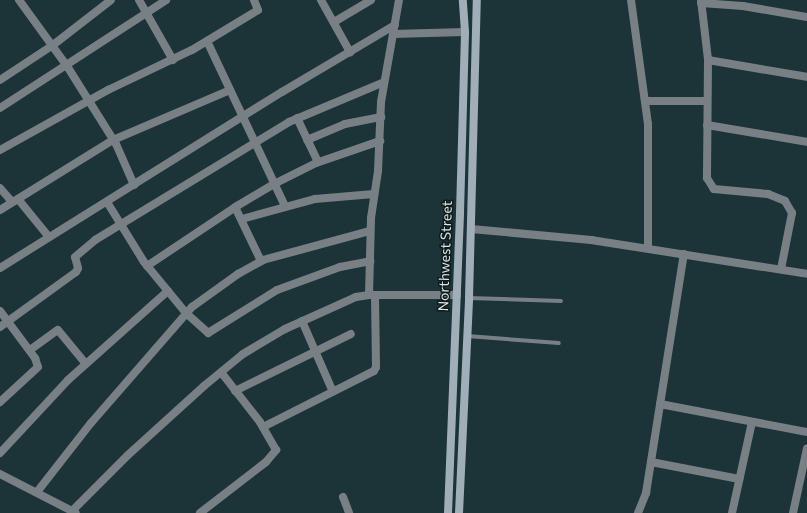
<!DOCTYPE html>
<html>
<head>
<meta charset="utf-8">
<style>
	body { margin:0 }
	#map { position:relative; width:807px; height:513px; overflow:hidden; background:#1c3437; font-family:Commissioner,sans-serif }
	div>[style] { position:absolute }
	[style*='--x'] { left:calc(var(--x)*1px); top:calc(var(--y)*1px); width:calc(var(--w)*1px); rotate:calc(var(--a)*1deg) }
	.lane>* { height:4px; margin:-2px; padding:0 2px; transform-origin:2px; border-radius:2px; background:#788086 }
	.street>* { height:8px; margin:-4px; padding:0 4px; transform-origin:4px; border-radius:4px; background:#788086 }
	.secondary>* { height:8px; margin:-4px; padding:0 4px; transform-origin:4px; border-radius:4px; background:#a0aeb7 }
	span { translate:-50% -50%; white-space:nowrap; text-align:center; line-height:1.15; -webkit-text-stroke:3px #0f1a1b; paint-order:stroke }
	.street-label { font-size:14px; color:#d8e6e8 }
</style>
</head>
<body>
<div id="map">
	<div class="lane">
		<div style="--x:469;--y:298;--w:92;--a:1.9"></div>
		<div style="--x:467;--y:336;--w:92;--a:4.4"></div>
	</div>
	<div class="street">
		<div style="--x:19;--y:0;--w:82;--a:54"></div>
		<div style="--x:67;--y:66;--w:92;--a:57.9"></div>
		<div style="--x:116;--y:144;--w:45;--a:66.3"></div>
		<div style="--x:139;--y:0;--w:69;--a:60.5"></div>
		<div style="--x:321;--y:0;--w:60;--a:60.9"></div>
		<div style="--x:631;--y:0;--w:125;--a:82.2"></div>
		<div style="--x:648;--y:124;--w:124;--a:90"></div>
		<div style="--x:701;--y:0;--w:60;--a:83.3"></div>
		<div style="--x:708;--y:60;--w:118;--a:90.5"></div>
		<div style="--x:707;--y:178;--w:13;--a:58"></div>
		<div style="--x:714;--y:189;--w:54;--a:5.3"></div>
		<div style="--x:768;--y:194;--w:18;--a:22"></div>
		<div style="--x:785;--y:201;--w:14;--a:60"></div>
		<div style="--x:792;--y:213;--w:57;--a:101.1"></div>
		<div style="--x:701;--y:3;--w:42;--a:4.1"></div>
		<div style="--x:743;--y:6;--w:65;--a:9.8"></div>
		<div style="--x:334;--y:22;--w:43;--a:-30.7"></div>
		<div style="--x:393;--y:34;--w:72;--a:-1.6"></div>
		<div style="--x:207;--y:41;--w:183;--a:64.7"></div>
		<div style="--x:708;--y:60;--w:100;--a:9.7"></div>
		<div style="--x:0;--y:80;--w:64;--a:-33.4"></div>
		<div style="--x:53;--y:45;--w:73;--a:-37.8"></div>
		<div style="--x:645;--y:101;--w:62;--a:0"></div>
		<div style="--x:0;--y:108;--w:198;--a:-33"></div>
		<div style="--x:297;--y:118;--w:49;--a:64.5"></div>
		<div style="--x:707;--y:125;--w:101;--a:9.6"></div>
		<div style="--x:307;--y:140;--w:41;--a:-22.8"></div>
		<div style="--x:345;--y:124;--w:37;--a:-11"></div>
		<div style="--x:0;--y:150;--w:124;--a:-29.1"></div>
		<div style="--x:108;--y:90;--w:93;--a:-25.5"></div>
		<div style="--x:192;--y:50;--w:77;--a:-31.2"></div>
		<div style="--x:258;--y:10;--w:11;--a:-112"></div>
		<div style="--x:0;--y:188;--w:18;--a:49"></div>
		<div style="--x:18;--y:199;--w:49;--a:50.8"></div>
		<div style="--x:107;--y:202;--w:70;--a:58.3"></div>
		<div style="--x:144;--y:262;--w:66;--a:50.5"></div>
		<div style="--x:186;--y:313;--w:30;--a:42"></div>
		<div style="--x:208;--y:333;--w:81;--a:-31.9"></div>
		<div style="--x:277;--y:290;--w:67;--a:-20.1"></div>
		<div style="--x:340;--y:267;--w:31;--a:-11"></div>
		<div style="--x:235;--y:207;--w:60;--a:64.3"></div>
		<div style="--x:0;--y:210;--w:133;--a:-31.8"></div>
		<div style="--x:113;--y:140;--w:127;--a:-23.1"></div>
		<div style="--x:242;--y:219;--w:76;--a:-15.3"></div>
		<div style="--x:315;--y:199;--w:59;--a:-4.8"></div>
		<div style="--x:471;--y:229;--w:121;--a:5.2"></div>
		<div style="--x:591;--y:240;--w:219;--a:8.9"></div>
		<div style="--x:147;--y:266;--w:108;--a:-33.7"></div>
		<div style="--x:237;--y:206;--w:43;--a:-30.7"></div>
		<div style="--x:274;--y:184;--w:47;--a:-26.6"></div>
		<div style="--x:316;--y:163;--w:68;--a:-19"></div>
		<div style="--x:0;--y:268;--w:332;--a:-32"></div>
		<div style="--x:282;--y:92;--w:131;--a:-30.7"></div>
		<div style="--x:369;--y:295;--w:77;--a:-88.5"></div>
		<div style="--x:371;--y:218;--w:48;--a:-81.5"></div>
		<div style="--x:378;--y:171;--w:69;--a:-87.5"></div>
		<div style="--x:381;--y:102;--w:104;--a:-80"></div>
		<div style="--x:0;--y:311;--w:59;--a:53.3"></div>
		<div style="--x:35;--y:358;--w:9;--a:72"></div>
		<div style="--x:38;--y:367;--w:52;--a:137.4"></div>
		<div style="--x:302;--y:321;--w:77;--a:66.4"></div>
		<div style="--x:0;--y:327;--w:94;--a:-35.9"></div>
		<div style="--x:76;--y:272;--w:4;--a:-63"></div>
		<div style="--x:78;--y:268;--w:11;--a:-105"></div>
		<div style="--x:75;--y:257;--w:26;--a:-40"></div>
		<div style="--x:95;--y:240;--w:227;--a:-31.3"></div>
		<div style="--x:289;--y:122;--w:103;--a:-22.8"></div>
		<div style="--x:30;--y:350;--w:34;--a:-36"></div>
		<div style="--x:58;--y:330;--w:44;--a:50.5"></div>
		<div style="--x:235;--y:391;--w:129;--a:-26.2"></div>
		<div style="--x:660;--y:404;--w:150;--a:10.8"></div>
		<div style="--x:263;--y:427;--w:124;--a:-26.8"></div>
		<div style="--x:374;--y:371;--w:4;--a:-63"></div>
		<div style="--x:376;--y:367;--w:72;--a:-90.8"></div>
		<div style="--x:0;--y:453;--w:100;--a:-47"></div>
		<div style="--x:68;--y:380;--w:134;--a:-41.7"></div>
		<div style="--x:651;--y:462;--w:90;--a:10.9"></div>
		<div style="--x:0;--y:474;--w:85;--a:27.2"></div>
		<div style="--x:37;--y:492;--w:88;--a:-52"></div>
		<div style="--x:91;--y:423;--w:154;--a:-49"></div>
		<div style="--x:192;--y:307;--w:57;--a:-35.7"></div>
		<div style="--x:238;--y:274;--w:29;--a:-29"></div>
		<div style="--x:263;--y:260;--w:111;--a:-15.2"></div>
		<div style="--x:343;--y:497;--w:17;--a:69"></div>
		<div style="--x:72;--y:511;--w:79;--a:-45"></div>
		<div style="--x:128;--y:455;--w:103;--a:-42.2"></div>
		<div style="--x:204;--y:386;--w:50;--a:-39.4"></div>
		<div style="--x:243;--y:354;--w:49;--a:-30.8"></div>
		<div style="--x:285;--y:329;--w:78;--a:-24.3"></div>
		<div style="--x:356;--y:297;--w:13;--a:-9"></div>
		<div style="--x:369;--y:295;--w:88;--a:0"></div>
		<div style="--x:200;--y:513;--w:83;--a:-37.7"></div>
		<div style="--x:266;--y:462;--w:16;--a:-50"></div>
		<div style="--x:276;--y:450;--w:32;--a:-120"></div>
		<div style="--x:260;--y:422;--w:63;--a:-128"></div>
		<div style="--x:638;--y:513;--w:22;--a:-68"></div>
		<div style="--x:646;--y:493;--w:242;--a:-81"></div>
		<div style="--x:732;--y:513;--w:93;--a:-77.6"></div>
		<div style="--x:793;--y:513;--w:66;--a:-77.8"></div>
	</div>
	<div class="secondary">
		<div style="--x:448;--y:513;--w:301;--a:-87.7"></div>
		<div style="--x:460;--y:212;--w:180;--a:-88.4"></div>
		<div style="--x:465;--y:32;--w:32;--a:-94"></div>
		<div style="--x:459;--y:513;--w:215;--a:-87.3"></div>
		<div style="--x:469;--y:298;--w:298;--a:-88.5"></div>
	</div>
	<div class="street-label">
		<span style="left:445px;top:256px;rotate:-88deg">Northwest Street</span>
	</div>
</div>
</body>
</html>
